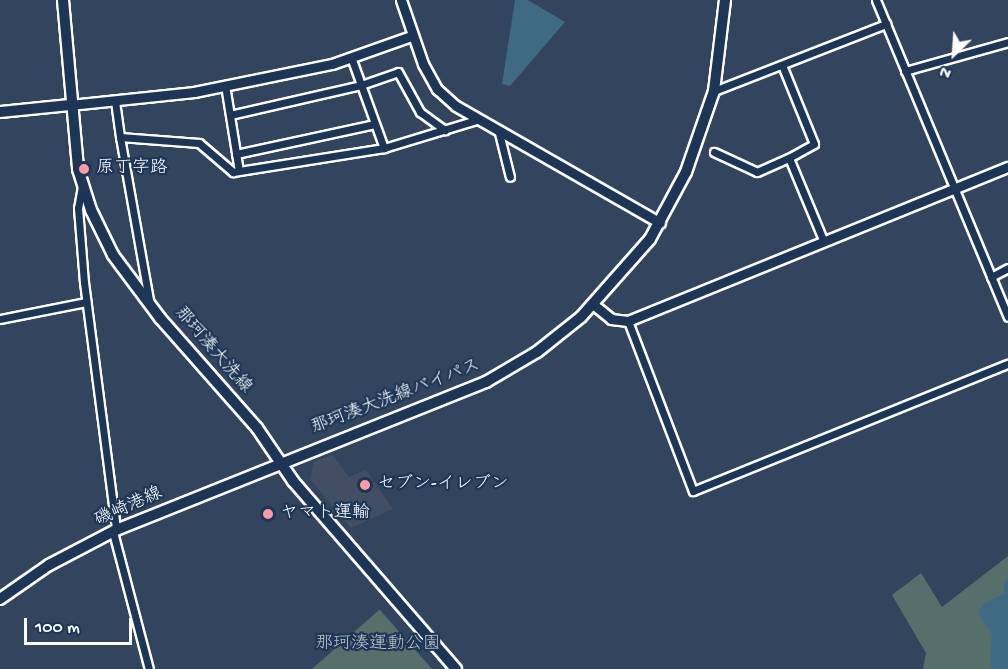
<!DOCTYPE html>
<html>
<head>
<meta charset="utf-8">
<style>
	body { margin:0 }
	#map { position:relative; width:1008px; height:669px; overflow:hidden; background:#32445e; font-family:"Gochi Hand","Klee One",sans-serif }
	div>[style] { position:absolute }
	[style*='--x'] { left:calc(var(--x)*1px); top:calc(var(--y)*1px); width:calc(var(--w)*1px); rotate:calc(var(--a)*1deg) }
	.built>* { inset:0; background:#414e63 }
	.green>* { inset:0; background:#576f6b }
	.water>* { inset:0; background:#3e6a83 }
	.roads { filter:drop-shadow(2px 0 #fff) drop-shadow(-2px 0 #fff) drop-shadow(0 2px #fff) drop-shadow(0 -2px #fff) }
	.minor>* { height:7px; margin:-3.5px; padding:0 3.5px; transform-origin:3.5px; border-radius:3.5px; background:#1d3557 }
	.tertiary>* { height:9px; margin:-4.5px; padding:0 4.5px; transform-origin:4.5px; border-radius:4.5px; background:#1d3557 }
	.secondary>* { height:10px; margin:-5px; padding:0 5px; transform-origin:5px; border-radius:5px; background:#1d3557 }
	.dots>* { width:16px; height:16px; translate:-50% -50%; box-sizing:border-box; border:3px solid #1d3557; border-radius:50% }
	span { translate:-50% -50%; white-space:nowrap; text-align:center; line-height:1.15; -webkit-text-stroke:4.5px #1d3557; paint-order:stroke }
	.poi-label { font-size:18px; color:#fff }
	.left { translate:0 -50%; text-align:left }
	.street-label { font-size:18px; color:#fff }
	.park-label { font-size:18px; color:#bcc5c4 }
	.north { position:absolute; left:924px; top:24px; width:60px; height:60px; -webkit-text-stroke:4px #1d3557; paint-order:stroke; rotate:205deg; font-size:16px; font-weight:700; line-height:24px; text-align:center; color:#fff }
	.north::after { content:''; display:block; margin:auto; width:21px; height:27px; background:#fff; clip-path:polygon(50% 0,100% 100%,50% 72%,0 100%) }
	.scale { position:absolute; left:24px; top:618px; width:108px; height:27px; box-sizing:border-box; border:3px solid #fff; border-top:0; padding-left:8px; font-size:18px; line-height:21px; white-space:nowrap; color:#fff; -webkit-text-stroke:4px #1d3557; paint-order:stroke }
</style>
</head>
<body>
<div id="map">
	<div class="built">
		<div style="clip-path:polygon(333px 455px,349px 477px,366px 470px,393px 509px,351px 528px,310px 479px,314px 461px)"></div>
	</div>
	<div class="green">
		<div style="clip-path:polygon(1008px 556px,1008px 669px,923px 669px,926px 653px,892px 595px,921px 573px,942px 607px)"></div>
		<div style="clip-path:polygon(380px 610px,432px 669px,312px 669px,379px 610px)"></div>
	</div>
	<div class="water">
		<div style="clip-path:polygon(515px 0,528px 0,565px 22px,510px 86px,502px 84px)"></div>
		<div style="clip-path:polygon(1008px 578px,1008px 669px,990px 669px,992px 634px,978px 613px,983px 604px,1004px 594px,1004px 582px)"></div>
	</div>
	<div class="roads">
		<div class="minor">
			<div style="--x:876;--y:0;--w:343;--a:67.4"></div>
			<div style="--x:351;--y:57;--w:97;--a:70.1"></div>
			<div style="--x:782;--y:65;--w:85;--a:67.9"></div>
			<div style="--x:814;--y:144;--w:29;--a:151"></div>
			<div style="--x:789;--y:158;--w:91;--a:67.4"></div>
			<div style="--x:905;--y:71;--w:107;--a:-15.7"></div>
			<div style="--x:225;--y:85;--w:87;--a:80.8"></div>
			<div style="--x:714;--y:91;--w:185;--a:-21.3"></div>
			<div style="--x:115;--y:101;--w:36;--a:82"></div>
			<div style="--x:120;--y:137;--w:79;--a:4.3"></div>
			<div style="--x:199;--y:143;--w:45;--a:40.5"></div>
			<div style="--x:233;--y:172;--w:153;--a:-9"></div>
			<div style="--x:384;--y:148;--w:96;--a:-16.9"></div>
			<div style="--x:230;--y:115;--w:134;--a:-12.9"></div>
			<div style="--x:361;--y:85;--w:39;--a:-19"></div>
			<div style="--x:398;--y:72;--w:46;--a:61.2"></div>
			<div style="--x:420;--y:112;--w:31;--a:36"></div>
			<div style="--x:499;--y:133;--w:45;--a:76"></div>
			<div style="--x:120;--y:137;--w:165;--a:79.9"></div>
			<div style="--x:714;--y:152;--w:47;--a:24.9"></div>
			<div style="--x:757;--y:172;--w:35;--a:-24"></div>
			<div style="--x:236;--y:154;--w:142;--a:-12.2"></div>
			<div style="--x:82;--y:186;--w:22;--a:100"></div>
			<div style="--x:78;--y:208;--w:74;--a:85.4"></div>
			<div style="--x:84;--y:282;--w:250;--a:82.6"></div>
			<div style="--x:991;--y:277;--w:19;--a:-28"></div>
			<div style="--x:0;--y:319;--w:88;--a:-11.2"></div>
			<div style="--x:628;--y:321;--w:182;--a:69.1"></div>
			<div style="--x:693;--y:491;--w:340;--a:-22"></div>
			<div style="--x:113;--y:532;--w:142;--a:75.3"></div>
		</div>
		<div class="tertiary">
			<div style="--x:401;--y:0;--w:68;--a:71"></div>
			<div style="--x:423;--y:64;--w:29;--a:61"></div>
			<div style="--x:437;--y:89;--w:25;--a:42"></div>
			<div style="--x:456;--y:106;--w:235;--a:29.8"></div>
			<div style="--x:70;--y:105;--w:125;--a:-6"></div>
			<div style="--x:194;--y:92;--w:141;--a:-11.5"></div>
			<div style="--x:332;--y:64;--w:84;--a:-19.5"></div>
			<div style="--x:594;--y:305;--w:22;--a:39"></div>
			<div style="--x:611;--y:319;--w:17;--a:7"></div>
			<div style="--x:628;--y:321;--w:410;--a:-22.1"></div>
		</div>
		<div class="secondary">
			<div style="--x:63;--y:0;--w:170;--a:84.9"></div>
			<div style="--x:78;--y:169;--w:43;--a:72.4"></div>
			<div style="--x:91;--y:210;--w:50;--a:63.9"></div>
			<div style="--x:113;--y:255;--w:79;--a:53.3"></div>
			<div style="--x:160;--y:318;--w:147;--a:48.6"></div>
			<div style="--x:257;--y:428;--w:64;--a:55.8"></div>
			<div style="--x:293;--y:481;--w:249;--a:49.1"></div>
			<div style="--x:0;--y:112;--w:70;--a:-5.7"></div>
			<div style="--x:0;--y:599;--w:60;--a:-34.8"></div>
			<div style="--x:49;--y:565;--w:76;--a:-27.6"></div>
			<div style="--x:116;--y:530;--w:399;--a:-21.8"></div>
			<div style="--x:486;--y:382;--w:59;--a:-30.5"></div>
			<div style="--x:537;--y:352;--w:56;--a:-38.5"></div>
			<div style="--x:581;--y:317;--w:104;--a:-48.5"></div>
			<div style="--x:650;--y:239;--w:76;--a:-61.8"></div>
			<div style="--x:686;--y:172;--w:86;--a:-70.9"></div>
			<div style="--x:714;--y:91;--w:92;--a:-83.1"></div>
		</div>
	</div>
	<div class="dots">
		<div style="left:84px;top:169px;background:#ff9aa2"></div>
		<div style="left:365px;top:485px;background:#ff9aa2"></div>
		<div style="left:268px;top:514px;background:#ff9aa2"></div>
	</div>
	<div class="poi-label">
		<span class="left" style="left:96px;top:169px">原丁字路</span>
		<span class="left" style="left:377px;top:485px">セブン-イレブン</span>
		<span class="left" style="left:280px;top:514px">ヤマト運輸</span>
	</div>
	<div class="street-label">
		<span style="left:212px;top:351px;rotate:49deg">那珂湊大洗線</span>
		<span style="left:396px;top:398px;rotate:-21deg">那珂湊大洗線バイパス</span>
		<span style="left:129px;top:508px;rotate:-24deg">磯崎港線</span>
	</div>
	<div class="park-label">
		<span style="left:378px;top:645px">那珂湊運動公園</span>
	</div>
	<div class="north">N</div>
	<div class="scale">100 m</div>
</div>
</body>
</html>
